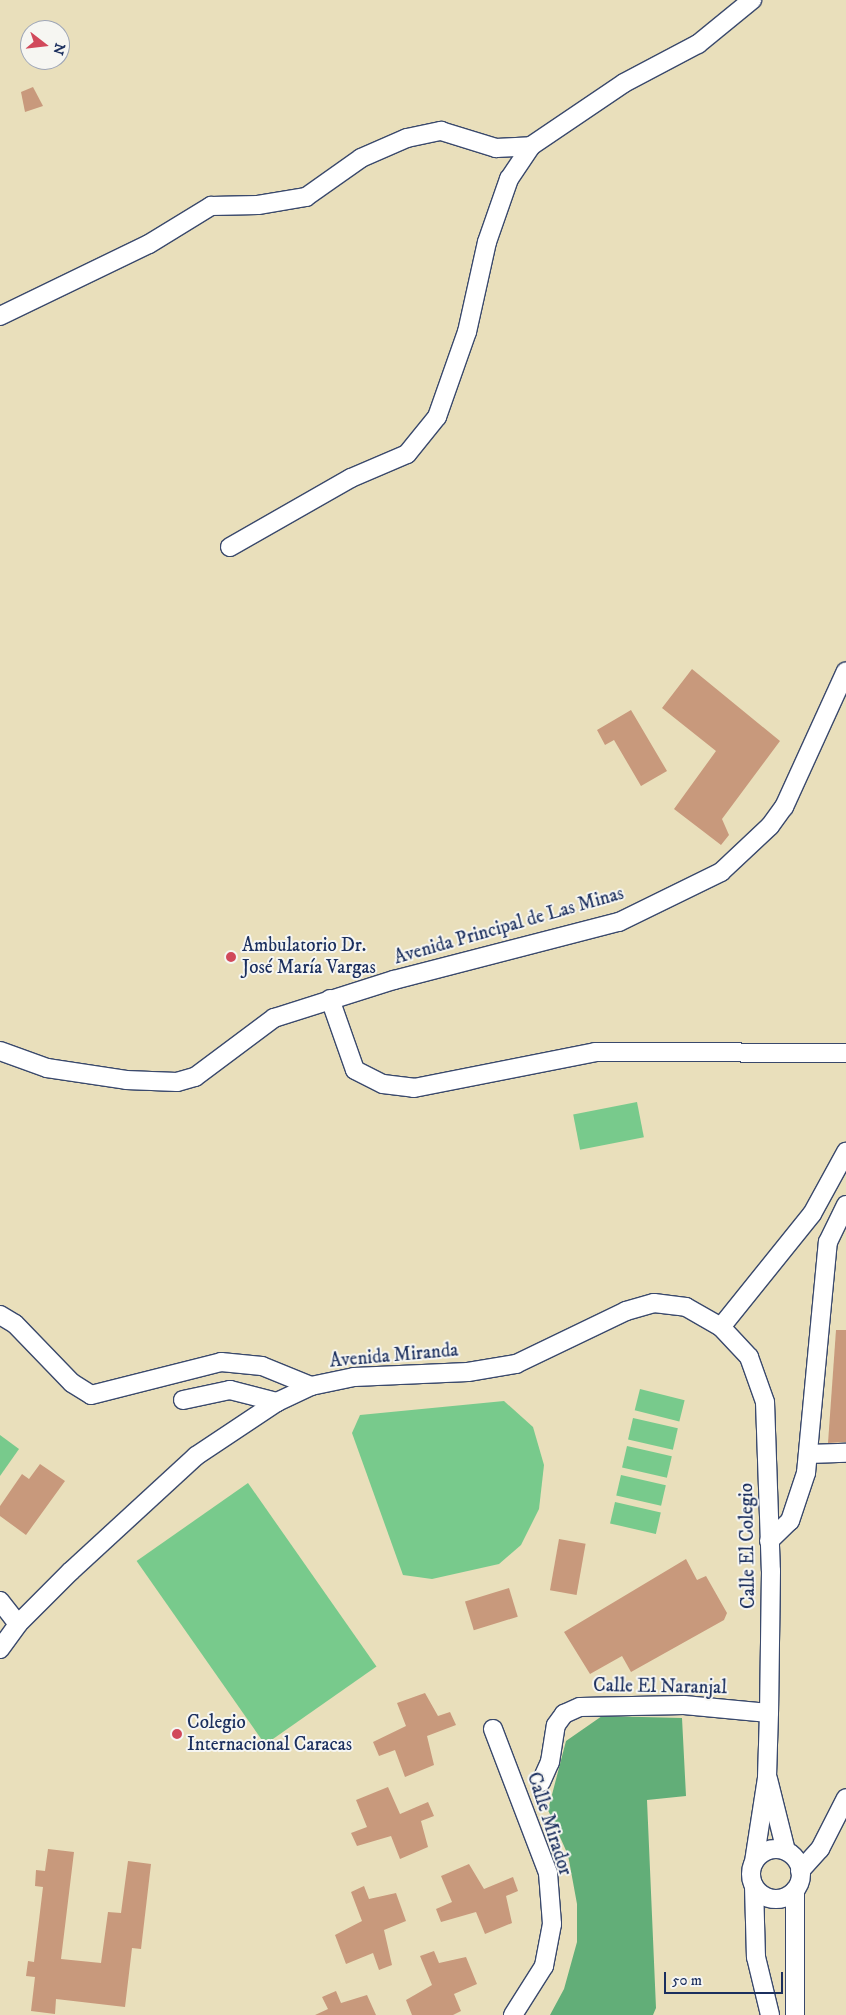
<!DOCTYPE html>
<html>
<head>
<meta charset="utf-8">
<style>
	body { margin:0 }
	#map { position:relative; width:846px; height:2015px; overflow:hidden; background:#e9dfbb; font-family:"IM FELL DW Pica",serif }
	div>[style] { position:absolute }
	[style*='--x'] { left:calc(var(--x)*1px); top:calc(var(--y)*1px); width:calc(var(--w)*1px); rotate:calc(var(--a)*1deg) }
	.green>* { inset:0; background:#78ca8c; transform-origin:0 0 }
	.forest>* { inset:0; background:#62ae78 }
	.building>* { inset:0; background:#c8997c; transform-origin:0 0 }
	.roads { filter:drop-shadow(1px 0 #3a496c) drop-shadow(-1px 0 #3a496c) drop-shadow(0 1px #3a496c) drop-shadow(0 -1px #3a496c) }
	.minor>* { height:18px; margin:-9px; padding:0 9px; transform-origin:9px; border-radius:9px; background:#fff }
	.minor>.ring { margin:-9px; padding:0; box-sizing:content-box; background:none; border:18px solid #fff; border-radius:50% }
	.dots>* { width:14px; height:14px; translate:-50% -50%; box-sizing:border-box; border:2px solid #f6f6f2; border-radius:50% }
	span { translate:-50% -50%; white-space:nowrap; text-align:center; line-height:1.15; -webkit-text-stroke:4px #f6f6f2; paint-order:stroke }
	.street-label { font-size:19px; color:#1b2f5e }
	.poi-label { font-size:19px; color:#1b2f5e }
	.left { translate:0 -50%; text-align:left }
	.north { position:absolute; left:20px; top:20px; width:50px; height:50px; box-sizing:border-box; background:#f6f6f2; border:1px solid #9ea6b7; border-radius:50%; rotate:106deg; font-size:14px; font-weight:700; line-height:20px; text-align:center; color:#1b2f5e }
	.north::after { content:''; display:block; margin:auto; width:18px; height:22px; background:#d1495b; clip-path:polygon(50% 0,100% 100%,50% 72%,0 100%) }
	.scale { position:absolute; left:664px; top:1972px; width:119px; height:22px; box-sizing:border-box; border:2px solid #1b2f5e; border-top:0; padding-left:6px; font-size:15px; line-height:18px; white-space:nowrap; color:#1b2f5e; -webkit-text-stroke:4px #f6f6f2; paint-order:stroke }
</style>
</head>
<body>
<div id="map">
	<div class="green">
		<div style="left:637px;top:1102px;width:36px;height:65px;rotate:79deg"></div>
		<div style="left:640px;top:1389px;width:46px;height:22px;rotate:14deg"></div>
		<div style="clip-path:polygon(504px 1401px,533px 1427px,544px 1465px,539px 1509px,521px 1545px,499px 1564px,432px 1579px,403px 1575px,352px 1433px,360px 1415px)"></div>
		<div style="left:633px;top:1418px;width:46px;height:22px;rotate:13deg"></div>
		<div style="clip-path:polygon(0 1435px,19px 1449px,0 1476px)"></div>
		<div style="left:627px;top:1446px;width:46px;height:22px;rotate:13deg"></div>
		<div style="left:621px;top:1475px;width:46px;height:21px;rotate:13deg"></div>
		<div style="left:248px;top:1483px;width:224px;height:136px;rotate:55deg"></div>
		<div style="left:615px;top:1502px;width:47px;height:22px;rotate:13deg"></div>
	</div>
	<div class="forest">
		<div style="clip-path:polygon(602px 1716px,682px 1718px,686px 1796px,647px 1800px,656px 2008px,653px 2015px,550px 2015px,564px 1989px,577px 1942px,577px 1904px,568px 1855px,548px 1810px,566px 1741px)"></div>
	</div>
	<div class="building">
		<div style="clip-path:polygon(33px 87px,43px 106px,25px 112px,21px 92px)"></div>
		<div style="clip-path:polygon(692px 669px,780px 741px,722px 819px,729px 835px,721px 845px,674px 809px,716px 751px,662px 708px)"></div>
		<div style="clip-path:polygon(631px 710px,667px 771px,641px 786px,614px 740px,605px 745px,597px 730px)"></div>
		<div style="clip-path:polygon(836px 1330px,846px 1330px,846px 1442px,828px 1443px)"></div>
		<div style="clip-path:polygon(40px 1464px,65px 1481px,26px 1535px,0 1516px,0 1506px,22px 1474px,29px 1479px)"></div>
		<div style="left:559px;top:1539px;width:27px;height:52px;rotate:10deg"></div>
		<div style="clip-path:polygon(686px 1559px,697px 1580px,706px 1576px,727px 1613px,724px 1620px,631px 1672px,622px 1656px,590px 1674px,564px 1632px)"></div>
		<div style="left:509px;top:1588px;width:30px;height:46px;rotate:73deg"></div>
		<div style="clip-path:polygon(425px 1693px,438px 1716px,450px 1712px,456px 1725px,427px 1736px,434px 1765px,405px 1777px,395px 1750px,379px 1756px,373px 1742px,406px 1726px,397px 1703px)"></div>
		<div style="clip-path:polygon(388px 1787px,400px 1814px,428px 1802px,434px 1816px,421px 1821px,428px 1847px,400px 1859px,391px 1836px,357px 1846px,351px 1833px,367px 1827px,356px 1800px)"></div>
		<div style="clip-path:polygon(48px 1849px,74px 1852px,61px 1959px,101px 1963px,108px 1912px,121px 1913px,128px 1861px,151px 1864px,141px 1949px,132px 1948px,125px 2007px,56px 1999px,55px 2014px,31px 2011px,35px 1977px,26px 1976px,28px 1961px,34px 1962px,43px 1887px,35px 1886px,36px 1870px,45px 1871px)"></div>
		<div style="clip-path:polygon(469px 1864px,484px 1889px,513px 1877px,518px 1891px,506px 1896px,512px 1923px,485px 1934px,476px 1912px,441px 1922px,436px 1909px,452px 1902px,441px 1876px)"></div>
		<div style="clip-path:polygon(364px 1886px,369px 1899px,396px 1893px,406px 1921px,384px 1930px,392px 1965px,379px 1970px,373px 1953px,346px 1964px,335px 1935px,362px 1921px,351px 1892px)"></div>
		<div style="clip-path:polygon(434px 1951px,439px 1963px,466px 1957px,477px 1984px,454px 1994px,461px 2011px,453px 2015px,412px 2015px,406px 2000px,432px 1985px,420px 1956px)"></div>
		<div style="clip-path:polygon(336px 1991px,341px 2003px,367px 1995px,376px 2015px,315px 2015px,328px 2009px,322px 1997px)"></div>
	</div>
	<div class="roads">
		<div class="minor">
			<div style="--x:0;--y:316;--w:165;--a:-25.8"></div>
			<div style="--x:149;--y:244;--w:73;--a:-31.5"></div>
			<div style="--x:211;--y:206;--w:47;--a:-1.2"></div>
			<div style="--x:258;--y:205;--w:49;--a:-9.5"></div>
			<div style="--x:306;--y:197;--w:67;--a:-35.3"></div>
			<div style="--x:361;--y:158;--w:50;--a:-23.5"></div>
			<div style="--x:407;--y:138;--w:35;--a:-12"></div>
			<div style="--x:441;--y:131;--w:58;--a:17.2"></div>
			<div style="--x:496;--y:148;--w:35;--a:-3"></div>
			<div style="--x:230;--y:547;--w:139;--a:-29.7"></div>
			<div style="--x:351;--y:478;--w:61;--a:-23.2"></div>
			<div style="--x:407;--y:454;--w:48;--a:-51"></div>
			<div style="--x:437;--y:417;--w:90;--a:-70.6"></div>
			<div style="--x:467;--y:332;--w:92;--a:-77.5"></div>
			<div style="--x:487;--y:242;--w:67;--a:-70.8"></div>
			<div style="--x:509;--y:179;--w:40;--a:-56"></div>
			<div style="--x:531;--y:146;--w:112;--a:-34.1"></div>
			<div style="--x:624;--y:83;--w:84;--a:-27.8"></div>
			<div style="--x:698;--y:44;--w:70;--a:-39.2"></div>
			<div style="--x:330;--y:999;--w:75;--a:70.6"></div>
			<div style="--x:355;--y:1070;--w:31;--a:27"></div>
			<div style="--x:383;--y:1084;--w:31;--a:7"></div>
			<div style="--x:414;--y:1088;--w:185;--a:-11.2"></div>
			<div style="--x:595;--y:1052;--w:251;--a:0.2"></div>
			<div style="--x:0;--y:1051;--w:50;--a:19.9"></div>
			<div style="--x:47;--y:1068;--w:80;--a:8.6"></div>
			<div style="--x:126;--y:1080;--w:51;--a:2.2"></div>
			<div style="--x:177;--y:1082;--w:19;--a:-16"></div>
			<div style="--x:195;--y:1077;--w:99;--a:-36.8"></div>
			<div style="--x:274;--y:1018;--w:126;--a:-17.6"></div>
			<div style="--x:394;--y:980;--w:232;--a:-14.5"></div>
			<div style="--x:619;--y:922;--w:114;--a:-26.1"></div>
			<div style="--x:721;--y:872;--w:67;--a:-43.2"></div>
			<div style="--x:770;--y:826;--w:24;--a:-54"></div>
			<div style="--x:784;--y:807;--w:149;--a:-65.5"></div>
			<div style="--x:0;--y:1315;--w:17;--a:31"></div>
			<div style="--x:15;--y:1324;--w:82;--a:46"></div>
			<div style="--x:72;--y:1383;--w:22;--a:32"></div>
			<div style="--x:91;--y:1395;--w:134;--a:-14.2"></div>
			<div style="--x:221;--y:1362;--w:41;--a:5.6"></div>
			<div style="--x:262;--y:1366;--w:53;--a:22.2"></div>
			<div style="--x:721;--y:1327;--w:145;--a:-51.2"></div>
			<div style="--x:812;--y:1214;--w:71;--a:-61.3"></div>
			<div style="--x:183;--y:1400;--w:48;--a:-12"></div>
			<div style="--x:230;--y:1390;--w:49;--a:14.3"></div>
			<div style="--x:808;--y:1454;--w:38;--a:-2"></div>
			<div style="--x:769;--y:1541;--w:29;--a:-44"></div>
			<div style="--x:790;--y:1521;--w:51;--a:-71.6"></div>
			<div style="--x:806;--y:1473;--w:232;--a:-84.6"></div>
			<div style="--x:828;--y:1242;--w:41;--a:-64.1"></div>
			<div style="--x:0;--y:1601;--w:29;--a:52"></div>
			<div style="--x:0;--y:1649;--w:31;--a:-54"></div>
			<div style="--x:18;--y:1624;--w:75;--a:-45"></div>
			<div style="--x:71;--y:1571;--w:170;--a:-42.6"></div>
			<div style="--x:196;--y:1456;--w:97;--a:-33.7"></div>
			<div style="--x:277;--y:1402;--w:38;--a:-25"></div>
			<div style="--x:311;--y:1386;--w:44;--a:-11.8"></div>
			<div style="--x:354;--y:1377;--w:114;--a:-2.5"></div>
			<div style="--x:468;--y:1372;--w:49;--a:-9.5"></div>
			<div style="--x:516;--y:1364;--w:122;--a:-25.7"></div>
			<div style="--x:626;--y:1311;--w:29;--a:-16"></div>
			<div style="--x:654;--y:1303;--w:32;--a:7"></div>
			<div style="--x:686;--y:1307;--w:40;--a:29.7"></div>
			<div style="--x:721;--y:1327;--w:41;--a:47"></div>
			<div style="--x:749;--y:1357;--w:48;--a:70.4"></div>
			<div style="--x:765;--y:1402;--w:169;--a:88"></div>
			<div style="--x:771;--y:1571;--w:142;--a:90.8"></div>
			<div style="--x:769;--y:1713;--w:65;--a:91.8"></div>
			<div style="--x:767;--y:1778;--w:85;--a:98.8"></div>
			<div style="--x:493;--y:1729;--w:154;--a:69.1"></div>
			<div style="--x:548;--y:1873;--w:51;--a:85.5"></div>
			<div style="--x:552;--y:1924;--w:43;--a:100.8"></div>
			<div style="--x:544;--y:1966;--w:58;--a:122.3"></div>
			<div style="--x:768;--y:1779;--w:74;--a:76"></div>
			<div style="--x:541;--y:1782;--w:22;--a:-66"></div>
			<div style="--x:550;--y:1762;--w:37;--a:-81"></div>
			<div style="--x:556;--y:1725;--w:14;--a:-54"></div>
			<div style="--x:564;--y:1714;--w:17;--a:-24"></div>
			<div style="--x:580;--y:1707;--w:104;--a:-1.1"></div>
			<div style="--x:684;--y:1705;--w:85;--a:5.4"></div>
			<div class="ring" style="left:751px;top:1849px;width:32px;height:32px"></div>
			<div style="--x:800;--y:1871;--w:30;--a:-48"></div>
			<div style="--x:820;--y:1849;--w:57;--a:-63"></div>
			<div style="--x:754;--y:1886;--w:71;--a:88.4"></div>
			<div style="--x:756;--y:1957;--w:60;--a:76.4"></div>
			<div style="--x:795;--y:1890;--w:125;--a:90"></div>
		</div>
	</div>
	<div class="dots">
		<div style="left:231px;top:957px;background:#d1495b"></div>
		<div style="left:177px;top:1734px;background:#d1495b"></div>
	</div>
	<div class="street-label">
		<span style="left:509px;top:926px;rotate:-16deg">Avenida Principal de Las Minas</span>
		<span style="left:394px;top:1356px;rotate:-5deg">Avenida Miranda</span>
		<span style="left:748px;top:1546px;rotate:-91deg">Calle El Colegio</span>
		<span style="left:660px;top:1687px;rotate:1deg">Calle El Naranjal</span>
		<span style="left:549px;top:1824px;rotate:72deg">Calle Mirador</span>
	</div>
	<div class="poi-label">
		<span class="left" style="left:242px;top:957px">Ambulatorio Dr.<br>José María Vargas</span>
		<span class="left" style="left:187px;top:1734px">Colegio<br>Internacional Caracas</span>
	</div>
	<div class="north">N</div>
	<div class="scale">50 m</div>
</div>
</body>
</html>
